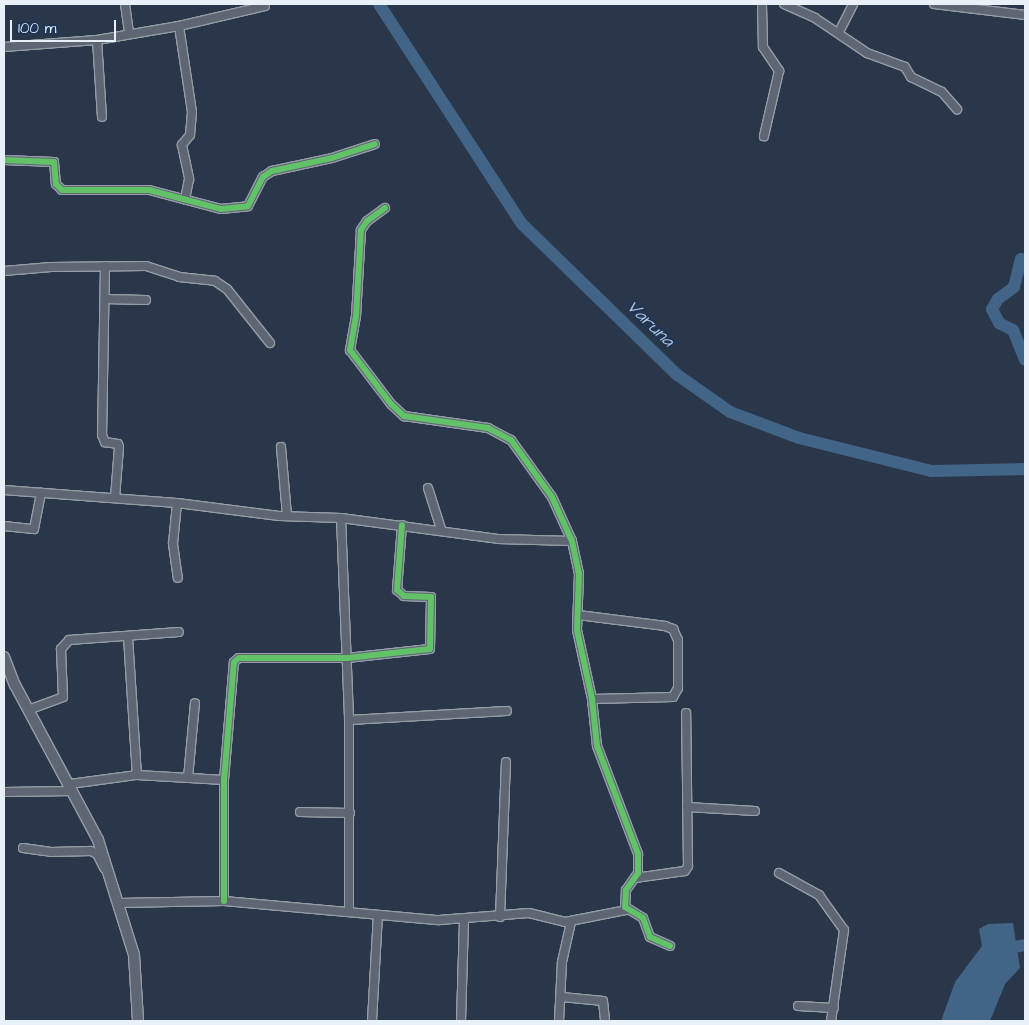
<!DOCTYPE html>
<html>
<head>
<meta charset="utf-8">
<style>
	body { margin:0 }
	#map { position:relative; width:1029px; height:1025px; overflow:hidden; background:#2a374a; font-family:"Architects Daughter",sans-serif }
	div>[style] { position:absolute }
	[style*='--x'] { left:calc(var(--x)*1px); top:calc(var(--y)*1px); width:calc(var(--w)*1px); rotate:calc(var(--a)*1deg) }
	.water>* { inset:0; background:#426486 }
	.river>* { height:12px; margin:-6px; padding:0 6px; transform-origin:6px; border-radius:6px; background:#426486 }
	.roads { filter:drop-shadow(1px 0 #959da7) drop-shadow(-1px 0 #959da7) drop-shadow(0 1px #959da7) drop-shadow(0 -1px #959da7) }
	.street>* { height:8px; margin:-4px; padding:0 4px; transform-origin:4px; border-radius:4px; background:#5d6672 }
	.secondary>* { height:10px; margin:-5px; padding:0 5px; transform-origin:5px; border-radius:5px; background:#5d6672 }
	.cycleway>* { height:6px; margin:-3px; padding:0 3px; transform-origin:3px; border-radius:3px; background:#61c268 }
	span { translate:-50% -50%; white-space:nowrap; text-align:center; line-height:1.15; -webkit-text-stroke:4px #1d3557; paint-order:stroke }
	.water-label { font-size:18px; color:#afc1d2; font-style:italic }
	.frame { position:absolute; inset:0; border:5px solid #e8f1f8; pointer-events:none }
	.scale { position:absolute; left:10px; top:20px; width:106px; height:22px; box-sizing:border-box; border:2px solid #e8f1f8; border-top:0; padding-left:6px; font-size:15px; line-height:18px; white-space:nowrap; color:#e8f1f8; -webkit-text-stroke:4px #1d3557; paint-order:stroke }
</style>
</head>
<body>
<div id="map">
	<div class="water">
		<div style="clip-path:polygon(1013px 923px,1020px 968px,1005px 984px,990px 1021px,941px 1021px,955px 982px,982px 946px,979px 929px,988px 924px)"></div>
	</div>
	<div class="river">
		<div style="--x:379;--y:4;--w:262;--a:57"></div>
		<div style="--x:522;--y:224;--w:215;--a:44.2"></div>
		<div style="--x:676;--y:374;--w:66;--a:35.1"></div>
		<div style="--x:730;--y:412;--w:74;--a:20.6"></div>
		<div style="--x:799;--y:438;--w:136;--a:14"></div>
		<div style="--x:931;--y:471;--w:94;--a:-1.2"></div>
		<div style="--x:1025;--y:260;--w:4;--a:-166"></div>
		<div style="--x:1021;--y:259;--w:29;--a:104"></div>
		<div style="--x:1014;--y:287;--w:20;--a:143"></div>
		<div style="--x:998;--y:299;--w:12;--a:121"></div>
		<div style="--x:992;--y:309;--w:16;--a:63"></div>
		<div style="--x:999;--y:323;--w:16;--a:27"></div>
		<div style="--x:1013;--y:330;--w:32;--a:68"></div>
		<div style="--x:1005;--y:956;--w:13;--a:-45"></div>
		<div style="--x:1014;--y:947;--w:11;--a:-10"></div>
	</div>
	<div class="roads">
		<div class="street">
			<div style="--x:125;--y:4;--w:30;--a:82"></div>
			<div style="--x:762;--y:4;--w:43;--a:88.7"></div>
			<div style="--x:763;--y:47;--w:29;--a:56"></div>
			<div style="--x:779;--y:71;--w:67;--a:103"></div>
			<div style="--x:784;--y:4;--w:34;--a:24"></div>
			<div style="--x:815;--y:18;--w:63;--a:33.9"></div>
			<div style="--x:867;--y:53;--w:40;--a:20.2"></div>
			<div style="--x:905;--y:67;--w:12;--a:59"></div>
			<div style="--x:911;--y:77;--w:34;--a:26"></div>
			<div style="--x:942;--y:92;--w:23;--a:49"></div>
			<div style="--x:934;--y:4;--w:92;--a:6.9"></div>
			<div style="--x:179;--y:26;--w:87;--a:81.4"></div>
			<div style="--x:192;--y:112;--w:23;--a:95"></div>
			<div style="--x:190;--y:135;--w:13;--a:129"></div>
			<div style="--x:182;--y:145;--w:35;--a:78"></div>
			<div style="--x:189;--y:179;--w:21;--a:101"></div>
			<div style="--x:839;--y:32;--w:31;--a:-63"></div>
			<div style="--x:97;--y:40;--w:77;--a:86.3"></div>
			<div style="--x:4;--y:47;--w:93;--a:-4.3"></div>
			<div style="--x:97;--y:40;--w:83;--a:-9.7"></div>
			<div style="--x:179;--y:26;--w:88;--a:-13.1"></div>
			<div style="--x:4;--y:160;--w:50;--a:2.3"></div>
			<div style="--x:54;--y:162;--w:22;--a:85"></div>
			<div style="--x:56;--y:184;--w:8;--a:45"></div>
			<div style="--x:62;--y:190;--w:87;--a:0"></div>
			<div style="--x:149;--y:190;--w:74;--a:14.8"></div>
			<div style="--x:221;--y:209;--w:27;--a:-6"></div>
			<div style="--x:248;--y:206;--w:33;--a:-63"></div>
			<div style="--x:263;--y:177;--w:11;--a:-34"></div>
			<div style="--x:272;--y:171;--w:61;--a:-12.2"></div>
			<div style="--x:332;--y:158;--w:45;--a:-18"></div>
			<div style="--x:385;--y:208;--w:22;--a:144"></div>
			<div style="--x:367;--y:221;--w:11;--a:124"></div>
			<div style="--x:361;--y:230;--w:86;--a:93.3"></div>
			<div style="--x:356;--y:316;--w:35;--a:100"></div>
			<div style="--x:350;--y:350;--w:68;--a:52.8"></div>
			<div style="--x:391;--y:404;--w:18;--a:43"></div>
			<div style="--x:404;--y:416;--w:85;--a:8.1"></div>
			<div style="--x:488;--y:428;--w:26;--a:28"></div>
			<div style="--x:511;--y:440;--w:70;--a:54.3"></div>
			<div style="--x:552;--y:497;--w:48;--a:65.6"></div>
			<div style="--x:572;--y:541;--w:33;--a:78"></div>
			<div style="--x:579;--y:573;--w:57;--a:92"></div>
			<div style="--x:577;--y:630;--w:71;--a:77.7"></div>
			<div style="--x:592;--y:699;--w:47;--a:83.9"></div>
			<div style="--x:597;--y:746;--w:116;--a:69.2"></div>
			<div style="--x:638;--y:854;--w:19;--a:90"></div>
			<div style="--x:638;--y:873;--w:21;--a:125"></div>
			<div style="--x:626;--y:890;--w:17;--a:93"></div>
			<div style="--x:625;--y:907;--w:21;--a:31"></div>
			<div style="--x:643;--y:918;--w:20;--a:70"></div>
			<div style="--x:650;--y:937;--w:22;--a:24"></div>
			<div style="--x:105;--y:266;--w:169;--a:91"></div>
			<div style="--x:102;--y:435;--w:8;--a:67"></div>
			<div style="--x:105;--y:442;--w:13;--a:9"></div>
			<div style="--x:118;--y:444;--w:3;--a:72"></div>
			<div style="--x:119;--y:447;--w:51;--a:94.5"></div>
			<div style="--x:4;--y:271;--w:47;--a:-4.9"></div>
			<div style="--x:51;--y:267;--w:95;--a:-0.6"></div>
			<div style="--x:146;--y:266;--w:35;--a:18"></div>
			<div style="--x:179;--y:277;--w:36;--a:6"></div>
			<div style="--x:215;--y:281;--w:14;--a:34"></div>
			<div style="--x:227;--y:289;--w:69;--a:51.5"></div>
			<div style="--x:105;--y:299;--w:41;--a:1.4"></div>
			<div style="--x:281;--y:447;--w:69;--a:85"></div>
			<div style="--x:428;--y:488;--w:43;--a:72.4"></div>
			<div style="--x:4;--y:490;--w:173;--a:4.3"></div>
			<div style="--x:177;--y:503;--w:103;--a:7.3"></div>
			<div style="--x:279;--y:516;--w:62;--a:1.8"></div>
			<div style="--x:341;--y:518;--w:158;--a:7.6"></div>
			<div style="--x:498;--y:539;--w:74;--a:1.5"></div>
			<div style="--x:177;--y:503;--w:41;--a:95.6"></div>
			<div style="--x:173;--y:544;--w:34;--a:82"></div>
			<div style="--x:341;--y:518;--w:202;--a:87.7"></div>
			<div style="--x:349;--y:720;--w:191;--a:90"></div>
			<div style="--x:4;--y:526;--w:30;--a:6"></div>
			<div style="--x:34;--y:529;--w:37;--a:-79"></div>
			<div style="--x:578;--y:615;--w:88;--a:7.2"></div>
			<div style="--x:665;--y:626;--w:9;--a:21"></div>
			<div style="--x:673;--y:629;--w:12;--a:66"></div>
			<div style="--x:678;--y:640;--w:48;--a:90"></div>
			<div style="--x:678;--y:688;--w:10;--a:119"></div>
			<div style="--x:673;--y:697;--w:81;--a:178.6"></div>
			<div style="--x:128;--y:637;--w:138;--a:86.3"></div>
			<div style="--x:28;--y:710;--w:37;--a:-20"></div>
			<div style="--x:63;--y:697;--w:48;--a:-92.4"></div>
			<div style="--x:61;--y:649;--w:12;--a:-48"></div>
			<div style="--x:69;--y:640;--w:110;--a:-4.2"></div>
			<div style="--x:349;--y:720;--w:158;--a:-3.3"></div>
			<div style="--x:188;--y:778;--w:75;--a:-84.7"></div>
			<div style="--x:70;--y:784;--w:68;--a:-7.7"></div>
			<div style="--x:137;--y:775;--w:87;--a:3.3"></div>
			<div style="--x:4;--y:792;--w:69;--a:-0.8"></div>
			<div style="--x:687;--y:807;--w:68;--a:3.4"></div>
			<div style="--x:300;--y:812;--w:50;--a:1.1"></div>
			<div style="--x:23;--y:848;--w:28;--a:8"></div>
			<div style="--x:51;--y:852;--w:40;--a:-1.4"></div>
			<div style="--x:91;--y:851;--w:7;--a:27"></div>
			<div style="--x:97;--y:854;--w:16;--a:63"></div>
			<div style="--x:779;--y:873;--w:46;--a:28.8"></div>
			<div style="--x:819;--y:895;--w:43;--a:54.5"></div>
			<div style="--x:844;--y:930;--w:92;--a:98.1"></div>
			<div style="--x:635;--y:878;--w:50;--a:-8"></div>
			<div style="--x:685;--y:871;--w:6;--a:-59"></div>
			<div style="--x:688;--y:866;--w:153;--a:-90.7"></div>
			<div style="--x:224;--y:901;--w:121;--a:-90"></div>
			<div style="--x:224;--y:780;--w:118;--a:-85.2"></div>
			<div style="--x:234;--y:662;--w:6;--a:-39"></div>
			<div style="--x:239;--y:658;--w:108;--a:0"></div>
			<div style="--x:347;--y:658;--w:83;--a:-6.2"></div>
			<div style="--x:430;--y:649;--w:52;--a:-88.9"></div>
			<div style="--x:431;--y:597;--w:27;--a:-178"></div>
			<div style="--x:404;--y:596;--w:9;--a:-139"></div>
			<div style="--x:397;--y:590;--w:65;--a:-85.6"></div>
			<div style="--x:119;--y:903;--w:105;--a:-1.1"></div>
			<div style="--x:224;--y:901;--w:216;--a:5.1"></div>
			<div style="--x:439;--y:920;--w:90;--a:-4.4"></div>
			<div style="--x:529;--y:913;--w:37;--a:14"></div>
			<div style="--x:565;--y:922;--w:62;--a:-11.1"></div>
			<div style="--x:500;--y:917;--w:155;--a:-87.8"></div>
			<div style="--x:562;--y:997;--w:41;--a:5.6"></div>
			<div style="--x:603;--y:1001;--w:20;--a:84"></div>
			<div style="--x:798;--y:1006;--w:36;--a:3"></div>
			<div style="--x:372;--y:1021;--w:106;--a:-86.8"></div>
			<div style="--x:461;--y:1021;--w:102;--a:-88.3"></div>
			<div style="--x:559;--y:1021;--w:59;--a:-87.1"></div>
			<div style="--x:562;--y:962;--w:41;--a:-77.3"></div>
		</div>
		<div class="secondary">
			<div style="--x:4;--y:657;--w:30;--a:69"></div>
			<div style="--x:15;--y:685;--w:176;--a:61.8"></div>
			<div style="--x:98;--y:840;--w:121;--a:72.6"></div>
			<div style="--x:134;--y:955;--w:66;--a:86.5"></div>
		</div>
	</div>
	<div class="cycleway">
		<div style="--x:4;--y:160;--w:50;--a:2.3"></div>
		<div style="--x:54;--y:162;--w:22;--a:85"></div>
		<div style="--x:56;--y:184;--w:8;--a:45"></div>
		<div style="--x:62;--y:190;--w:87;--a:0"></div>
		<div style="--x:149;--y:190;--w:74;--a:14.8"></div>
		<div style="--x:221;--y:209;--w:27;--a:-6"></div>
		<div style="--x:248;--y:206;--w:33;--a:-63"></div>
		<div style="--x:263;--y:177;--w:11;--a:-34"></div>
		<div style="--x:272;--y:171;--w:61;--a:-12.2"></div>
		<div style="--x:332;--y:158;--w:45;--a:-18"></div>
		<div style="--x:385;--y:208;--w:22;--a:144"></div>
		<div style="--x:367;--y:221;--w:11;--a:124"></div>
		<div style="--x:361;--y:230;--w:86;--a:93.3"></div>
		<div style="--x:356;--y:316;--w:35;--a:100"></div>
		<div style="--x:350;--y:350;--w:68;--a:52.8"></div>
		<div style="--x:391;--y:404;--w:18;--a:43"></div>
		<div style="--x:404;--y:416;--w:85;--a:8.1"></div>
		<div style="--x:488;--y:428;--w:26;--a:28"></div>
		<div style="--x:511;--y:440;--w:70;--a:54.3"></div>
		<div style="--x:552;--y:497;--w:48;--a:65.6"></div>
		<div style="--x:572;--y:541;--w:33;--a:78"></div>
		<div style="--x:579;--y:573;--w:57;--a:92"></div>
		<div style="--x:577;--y:630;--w:71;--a:77.7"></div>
		<div style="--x:592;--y:699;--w:47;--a:83.9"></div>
		<div style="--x:597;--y:746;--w:116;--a:69.2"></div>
		<div style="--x:638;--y:854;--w:19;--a:90"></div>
		<div style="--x:638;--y:873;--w:21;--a:125"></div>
		<div style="--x:626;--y:890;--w:17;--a:93"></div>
		<div style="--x:625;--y:907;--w:21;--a:31"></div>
		<div style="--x:643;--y:918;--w:20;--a:70"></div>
		<div style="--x:650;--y:937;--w:22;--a:24"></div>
		<div style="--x:224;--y:901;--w:121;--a:-90"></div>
		<div style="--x:224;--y:780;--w:118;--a:-85.2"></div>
		<div style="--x:234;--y:662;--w:6;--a:-39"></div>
		<div style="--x:239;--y:658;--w:108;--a:0"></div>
		<div style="--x:347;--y:658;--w:83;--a:-6.2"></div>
		<div style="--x:430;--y:649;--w:52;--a:-88.9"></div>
		<div style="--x:431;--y:597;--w:27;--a:-178"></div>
		<div style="--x:404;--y:596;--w:9;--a:-139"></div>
		<div style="--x:397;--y:590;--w:65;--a:-85.6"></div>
	</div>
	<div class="water-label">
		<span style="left:650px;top:324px;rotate:44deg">Varuna</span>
	</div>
	<div class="frame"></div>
	<div class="scale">100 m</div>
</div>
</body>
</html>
